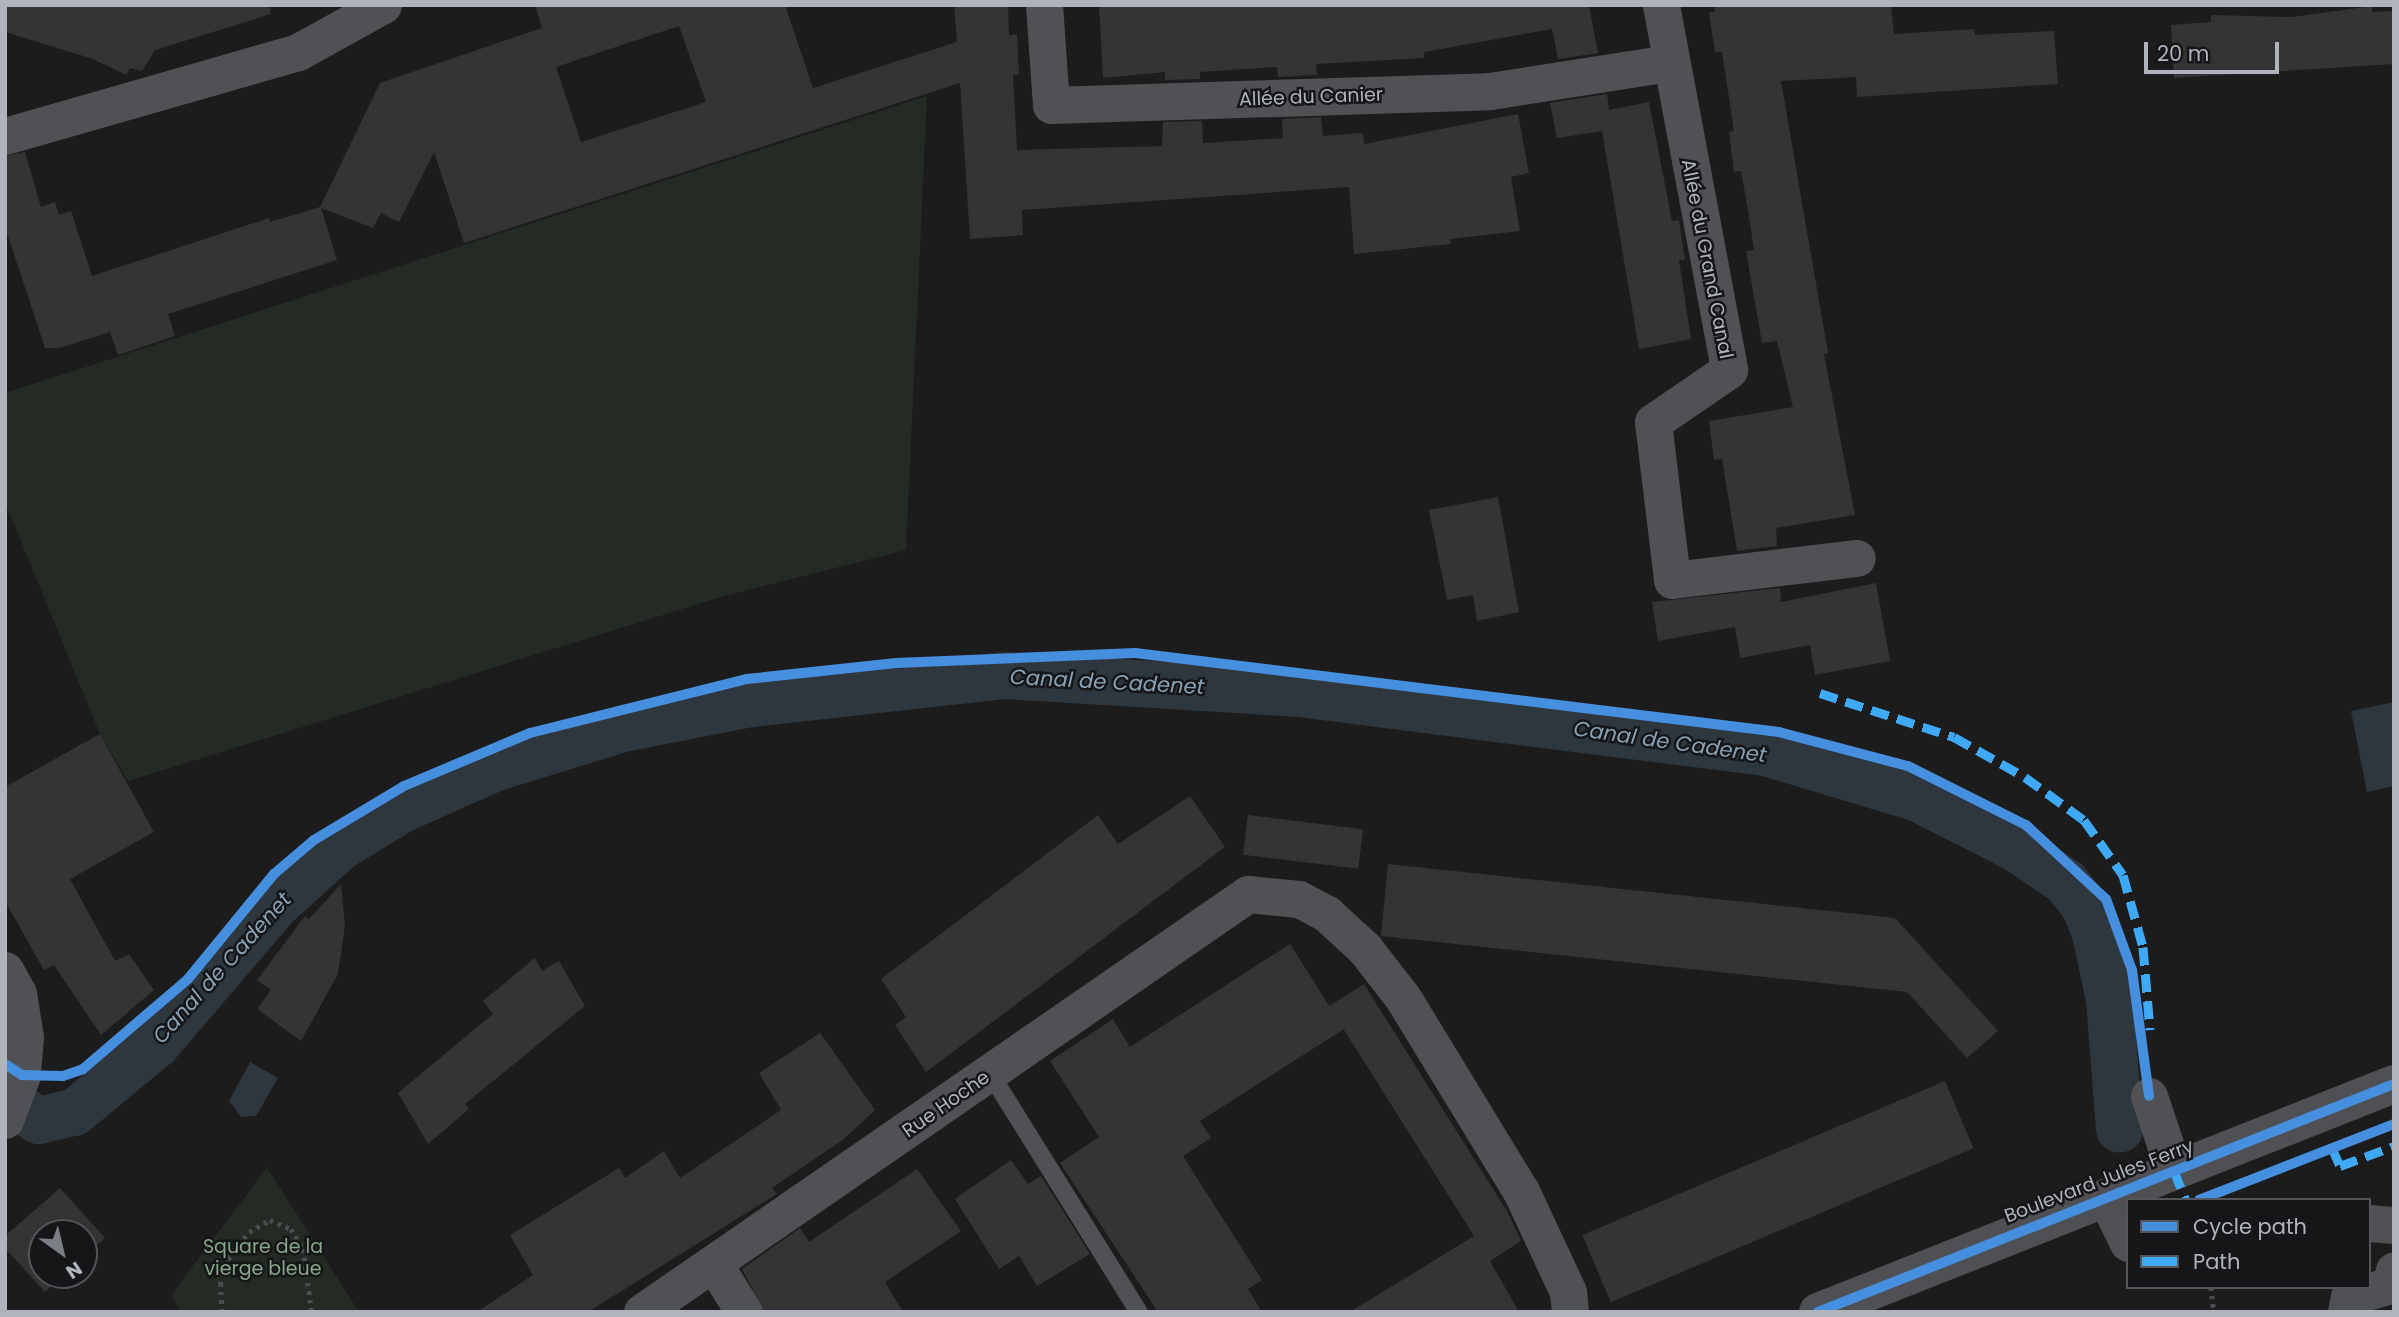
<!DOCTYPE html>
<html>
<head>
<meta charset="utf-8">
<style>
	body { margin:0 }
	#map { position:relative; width:2399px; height:1317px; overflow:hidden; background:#1c1c1c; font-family:Poppins,sans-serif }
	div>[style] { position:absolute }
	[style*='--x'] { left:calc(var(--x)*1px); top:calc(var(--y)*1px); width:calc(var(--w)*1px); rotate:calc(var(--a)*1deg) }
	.green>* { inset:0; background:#242b25 }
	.water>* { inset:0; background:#2f373e }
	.canal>* { height:47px; margin:-23.5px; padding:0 23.5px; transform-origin:23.5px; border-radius:23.5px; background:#2f373e }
	.building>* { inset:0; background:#343434; transform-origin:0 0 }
	.path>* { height:4.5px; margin-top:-2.25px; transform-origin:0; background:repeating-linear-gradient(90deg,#4c4d50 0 3.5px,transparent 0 8.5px) }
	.lane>* { height:18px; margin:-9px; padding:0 9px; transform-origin:9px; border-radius:9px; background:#505155 }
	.street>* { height:37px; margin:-18.5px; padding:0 18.5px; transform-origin:18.5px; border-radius:18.5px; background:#505155 }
	.secondary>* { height:38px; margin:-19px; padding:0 19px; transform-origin:19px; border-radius:19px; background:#4f5053 }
	.quiet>* { height:9px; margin-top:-4.5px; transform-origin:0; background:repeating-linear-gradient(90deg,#3fa9f5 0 18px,transparent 0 27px) }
	.cycleway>* { height:10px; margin:-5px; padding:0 5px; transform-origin:5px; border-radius:5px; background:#468fdf }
	span { translate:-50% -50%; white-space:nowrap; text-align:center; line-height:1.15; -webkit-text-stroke:5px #161618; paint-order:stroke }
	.street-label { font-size:19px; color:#aeb3bc }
	.park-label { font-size:19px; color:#87a588 }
	.water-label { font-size:21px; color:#88a1b4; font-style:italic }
	.frame { position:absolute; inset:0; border:7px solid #aeb3bc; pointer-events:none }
	.legend { position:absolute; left:2126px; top:1198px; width:245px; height:91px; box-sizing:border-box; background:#161618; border:2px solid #53555a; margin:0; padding:9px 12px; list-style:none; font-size:21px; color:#aeb3bc }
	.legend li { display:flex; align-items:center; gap:14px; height:35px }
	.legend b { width:35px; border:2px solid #53555a }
	.north { position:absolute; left:28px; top:1219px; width:70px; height:70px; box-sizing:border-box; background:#161618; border:2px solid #53555a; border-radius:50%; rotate:146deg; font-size:19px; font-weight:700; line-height:28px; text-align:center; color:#aeb3bc }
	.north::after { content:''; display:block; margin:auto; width:24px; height:32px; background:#7b7e84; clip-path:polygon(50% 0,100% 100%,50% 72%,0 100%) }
	.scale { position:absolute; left:2144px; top:42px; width:135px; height:32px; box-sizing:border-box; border:4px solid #aeb3bc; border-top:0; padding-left:9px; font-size:21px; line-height:24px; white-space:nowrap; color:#aeb3bc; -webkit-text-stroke:5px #161618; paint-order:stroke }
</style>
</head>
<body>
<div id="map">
	<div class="green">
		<div style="clip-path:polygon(927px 96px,906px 550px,724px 596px,128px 781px,100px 734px,5px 502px,5px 393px)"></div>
		<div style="clip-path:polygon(267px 1167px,359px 1312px,181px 1312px,171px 1295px)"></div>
	</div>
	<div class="water">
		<div style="clip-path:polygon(2394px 702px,2394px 786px,2367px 792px,2351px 711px)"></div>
		<div style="clip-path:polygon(250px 1062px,278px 1078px,256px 1116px,241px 1117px,229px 1101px)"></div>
	</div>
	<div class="canal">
		<div style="--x:5;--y:1099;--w:39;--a:32"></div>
		<div style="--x:38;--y:1120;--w:37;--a:-13"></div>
		<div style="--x:74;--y:1112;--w:107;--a:-39.7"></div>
		<div style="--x:156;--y:1044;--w:183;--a:-49.4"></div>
		<div style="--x:275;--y:905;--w:86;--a:-42.2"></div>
		<div style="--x:339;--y:847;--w:73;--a:-31.5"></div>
		<div style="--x:401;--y:809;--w:104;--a:-23.9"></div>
		<div style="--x:496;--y:767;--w:133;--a:-17.1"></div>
		<div style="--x:623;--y:728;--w:130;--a:-11.1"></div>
		<div style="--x:751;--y:703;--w:256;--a:-6.3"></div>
		<div style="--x:1005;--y:675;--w:294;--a:3.5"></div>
		<div style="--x:1298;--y:693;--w:471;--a:7.2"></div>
		<div style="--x:1765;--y:752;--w:160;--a:16.7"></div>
		<div style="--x:1918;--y:798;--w:110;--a:27"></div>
		<div style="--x:2016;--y:848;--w:60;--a:34.2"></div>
		<div style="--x:2066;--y:882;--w:30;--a:53"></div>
		<div style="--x:2084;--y:906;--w:25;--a:67"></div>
		<div style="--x:2094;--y:929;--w:72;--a:77.9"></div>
		<div style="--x:2109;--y:999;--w:130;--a:85.6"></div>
	</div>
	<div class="building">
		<div style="clip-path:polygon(5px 5px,270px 5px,271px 14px,155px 50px,142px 71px,130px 68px,126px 75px,93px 59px,5px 32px)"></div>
		<div style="clip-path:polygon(evenodd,535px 5px,785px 5px,813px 88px,957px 42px,954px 5px,1008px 5px,1009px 35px,1017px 34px,1019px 75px,1013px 75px,1017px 150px,1162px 146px,1163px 122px,1202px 121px,1203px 143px,1283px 138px,1282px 119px,1321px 117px,1323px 136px,1363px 133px,1364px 144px,1518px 114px,1529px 173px,1511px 177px,1520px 231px,1450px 239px,1451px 244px,1354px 254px,1349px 187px,1022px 210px,1023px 235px,970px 239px,960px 83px,464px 243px,434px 152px,399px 222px,381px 213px,373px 228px,321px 208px,337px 260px,168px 314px,175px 336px,118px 355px,110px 332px,60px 348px,45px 348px,5px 227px,5px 156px,25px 152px,41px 207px,55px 202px,59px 215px,71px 211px,92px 276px,269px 218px,270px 222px,320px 207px,380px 83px,542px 28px,535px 5px,679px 26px,706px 102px,581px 142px,556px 67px,679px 26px)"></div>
		<div style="clip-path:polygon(1099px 5px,1589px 5px,1598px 53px,1558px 59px,1552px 29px,1424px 52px,1424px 58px,1316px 64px,1317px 75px,1278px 77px,1277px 67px,1200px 72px,1200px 79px,1165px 80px,1165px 72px,1103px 78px)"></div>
		<div style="clip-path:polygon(1714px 5px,1891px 5px,1894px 34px,1974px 29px,1975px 35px,2054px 31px,2058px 84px,1857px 97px,1856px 77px,1781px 81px,1828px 353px,1824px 354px,1855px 515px,1776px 528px,1777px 546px,1737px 551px,1722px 459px,1714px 460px,1709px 421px,1793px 407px,1777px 341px,1762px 343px,1746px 251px,1754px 250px,1748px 210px,1741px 171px,1734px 172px,1729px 132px,1734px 131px,1722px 52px,1715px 52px,1712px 33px,1709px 12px,1715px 12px)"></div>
		<div style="clip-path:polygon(2372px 6px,2372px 12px,2394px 11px,2394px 64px,2174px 78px,2171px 25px,2211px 22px,2211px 15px,2292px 17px)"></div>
		<div style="clip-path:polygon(1607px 94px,1609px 110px,1649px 102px,1672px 221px,1679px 220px,1685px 260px,1679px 260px,1691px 339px,1639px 349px,1602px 131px,1557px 138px,1550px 103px)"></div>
		<div style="clip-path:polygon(1498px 497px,1519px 612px,1477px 621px,1473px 595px,1447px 600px,1429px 510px)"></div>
		<div style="clip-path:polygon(1876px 583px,1890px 661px,1815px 675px,1810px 645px,1740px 658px,1735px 627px,1658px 641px,1652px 602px,1780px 588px,1781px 602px)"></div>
		<div style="clip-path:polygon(100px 734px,154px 832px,70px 879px,115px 961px,129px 954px,154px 990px,101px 1035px,54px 965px,44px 970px,5px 901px,5px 787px)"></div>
		<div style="clip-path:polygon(1190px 796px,1225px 847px,926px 1072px,895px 1025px,906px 1017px,881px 979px,1098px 815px,1118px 844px)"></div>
		<div style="left:1248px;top:815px;width:116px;height:40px;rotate:7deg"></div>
		<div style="clip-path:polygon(1388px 864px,1895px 918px,1998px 1031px,1967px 1058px,1907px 992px,1381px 936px)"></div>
		<div style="clip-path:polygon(341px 884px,345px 925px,338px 974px,301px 1041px,257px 1009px,271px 990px,257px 980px,305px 916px,309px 919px)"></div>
		<div style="clip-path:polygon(1290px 944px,1344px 1029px,1200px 1121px,1211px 1138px,1183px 1156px,1262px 1280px,1248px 1289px,1262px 1312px,1158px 1312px,1060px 1163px,1099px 1137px,1050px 1061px,1113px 1019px,1130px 1047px)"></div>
		<div style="clip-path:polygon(535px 958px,542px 971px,559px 961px,585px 1006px,465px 1104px,469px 1109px,428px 1144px,398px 1093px,493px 1014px,483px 1001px)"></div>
		<div style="clip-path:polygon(1364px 984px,1508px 1213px,1521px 1241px,1490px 1261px,1519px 1312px,1350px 1312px,1474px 1236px,1329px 1006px)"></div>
		<div style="clip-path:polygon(820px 1033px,875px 1110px,844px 1139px,772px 1188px,777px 1194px,588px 1312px,477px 1312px,533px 1275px,510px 1235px,619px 1168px,625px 1178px,664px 1151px,680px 1178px,781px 1110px,759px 1073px)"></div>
		<div style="left:1945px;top:1081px;width:73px;height:394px;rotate:67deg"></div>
		<div style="clip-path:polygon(1011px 1160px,1028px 1184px,1041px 1176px,1090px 1254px,1037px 1286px,1019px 1256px,999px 1269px,955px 1199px)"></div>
		<div style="clip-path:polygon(917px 1169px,961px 1231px,885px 1282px,903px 1312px,765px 1312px,742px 1269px,800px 1228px,809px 1242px)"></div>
		<div style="clip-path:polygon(60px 1188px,105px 1238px,84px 1257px,84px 1233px,42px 1233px,42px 1275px,64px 1275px,45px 1292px,5px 1248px,5px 1236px)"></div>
	</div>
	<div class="path">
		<div style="--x:2211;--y:1287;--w:25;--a:83"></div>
		<div style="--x:222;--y:1312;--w:27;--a:-94"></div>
		<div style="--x:220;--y:1285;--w:27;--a:-73"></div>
		<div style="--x:228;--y:1259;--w:34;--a:-52"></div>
		<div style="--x:249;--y:1232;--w:24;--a:-30"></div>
		<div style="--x:270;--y:1220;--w:23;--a:23"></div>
		<div style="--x:291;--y:1229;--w:23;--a:59"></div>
		<div style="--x:303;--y:1249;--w:64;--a:81.9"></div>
	</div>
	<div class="lane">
		<div style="--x:990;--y:1073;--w:282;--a:58.1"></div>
	</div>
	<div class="street">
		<div style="--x:1044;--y:5;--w:100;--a:86"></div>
		<div style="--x:1051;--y:105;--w:439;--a:-1.8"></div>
		<div style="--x:1490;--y:91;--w:181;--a:-8.9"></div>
		<div style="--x:1661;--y:5;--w:371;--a:79.4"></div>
		<div style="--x:1729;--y:370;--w:92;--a:145.6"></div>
		<div style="--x:1653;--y:422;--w:159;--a:83.1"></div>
		<div style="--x:1672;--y:580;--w:186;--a:-6.8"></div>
		<div style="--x:5;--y:136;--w:305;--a:-16"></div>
		<div style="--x:298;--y:52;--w:97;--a:-28.9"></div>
		<div style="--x:5;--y:970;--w:26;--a:61"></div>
		<div style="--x:18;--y:993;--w:45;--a:81"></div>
		<div style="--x:25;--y:1037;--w:38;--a:95"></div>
		<div style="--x:22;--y:1075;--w:48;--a:110.7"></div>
		<div style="--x:2149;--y:1096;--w:79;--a:71.6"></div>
		<div style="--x:2106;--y:1198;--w:50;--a:63.9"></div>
		<div style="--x:2369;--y:1223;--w:25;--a:5"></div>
		<div style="--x:714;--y:1264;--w:57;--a:58"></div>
		<div style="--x:642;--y:1312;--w:736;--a:-34.6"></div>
		<div style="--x:1248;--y:894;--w:51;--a:5.6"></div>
		<div style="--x:1299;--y:899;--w:32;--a:28"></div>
		<div style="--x:1327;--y:914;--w:52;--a:42.6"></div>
		<div style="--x:1365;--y:949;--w:62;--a:52.2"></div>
		<div style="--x:1403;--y:998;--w:226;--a:58.6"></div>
		<div style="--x:1521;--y:1191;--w:111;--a:65"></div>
		<div style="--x:1568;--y:1292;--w:20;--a:84"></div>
		<div style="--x:2346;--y:1312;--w:15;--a:-79"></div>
		<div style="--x:2349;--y:1297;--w:44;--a:-15.9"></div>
		<div style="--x:2391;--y:1285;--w:15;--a:-79"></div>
	</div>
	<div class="secondary">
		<div style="--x:1818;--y:1312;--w:619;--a:-21.6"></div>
	</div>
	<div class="quiet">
		<div style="--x:1820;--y:693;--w:141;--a:18.2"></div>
		<div style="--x:1954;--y:737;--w:81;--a:29.4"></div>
		<div style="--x:2025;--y:777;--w:73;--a:36.1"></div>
		<div style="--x:2084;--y:820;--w:67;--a:54.7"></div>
		<div style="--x:2123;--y:875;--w:75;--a:74.5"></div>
		<div style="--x:2143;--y:947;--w:83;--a:85.2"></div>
		<div style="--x:2332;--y:1148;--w:20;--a:66"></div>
		<div style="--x:2340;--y:1166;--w:58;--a:-20.3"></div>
		<div style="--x:2174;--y:1171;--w:31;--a:68"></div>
	</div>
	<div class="cycleway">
		<div style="--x:5;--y:1064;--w:20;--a:33"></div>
		<div style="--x:22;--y:1075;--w:41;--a:1.4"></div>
		<div style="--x:63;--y:1076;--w:21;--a:-19"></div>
		<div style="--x:83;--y:1069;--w:138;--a:-40.6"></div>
		<div style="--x:188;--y:979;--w:136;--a:-50.7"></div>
		<div style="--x:274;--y:874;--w:52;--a:-40.4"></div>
		<div style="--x:314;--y:840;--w:105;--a:-31"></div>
		<div style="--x:404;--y:786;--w:137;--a:-22.8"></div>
		<div style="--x:530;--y:733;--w:224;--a:-14"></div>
		<div style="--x:747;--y:679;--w:150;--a:-6.1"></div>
		<div style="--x:896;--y:663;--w:239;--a:-2.4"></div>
		<div style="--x:1135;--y:653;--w:649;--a:6.99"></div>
		<div style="--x:1779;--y:732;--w:133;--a:14.8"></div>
		<div style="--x:1908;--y:766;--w:132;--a:26.6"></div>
		<div style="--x:2026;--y:825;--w:109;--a:42.8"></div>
		<div style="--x:2106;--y:899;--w:76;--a:69.9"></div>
		<div style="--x:2132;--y:970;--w:127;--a:82.3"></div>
		<div style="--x:2199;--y:1200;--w:209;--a:-21.3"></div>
		<div style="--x:1818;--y:1312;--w:619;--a:-21.6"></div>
	</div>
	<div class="street-label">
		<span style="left:1311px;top:97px;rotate:-2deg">Allée du Canier</span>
		<span style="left:1707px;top:259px;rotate:79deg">Allée du Grand Canal</span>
		<span style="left:946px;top:1104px;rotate:-35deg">Rue Hoche</span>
		<span style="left:2099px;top:1181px;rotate:-21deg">Boulevard Jules Ferry</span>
	</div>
	<div class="park-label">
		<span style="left:263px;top:1258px">Square de la<br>vierge bleue</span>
	</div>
	<div class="water-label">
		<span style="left:1107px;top:682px;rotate:3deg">Canal de Cadenet</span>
		<span style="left:1670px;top:742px;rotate:8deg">Canal de Cadenet</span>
		<span style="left:222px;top:968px;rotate:-48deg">Canal de Cadenet</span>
	</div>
	<div class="frame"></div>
	<ul class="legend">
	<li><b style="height:9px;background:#468fdf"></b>Cycle path</li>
	<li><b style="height:9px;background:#3fa9f5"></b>Path</li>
	</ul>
	<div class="north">N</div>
	<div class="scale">20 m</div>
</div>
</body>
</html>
